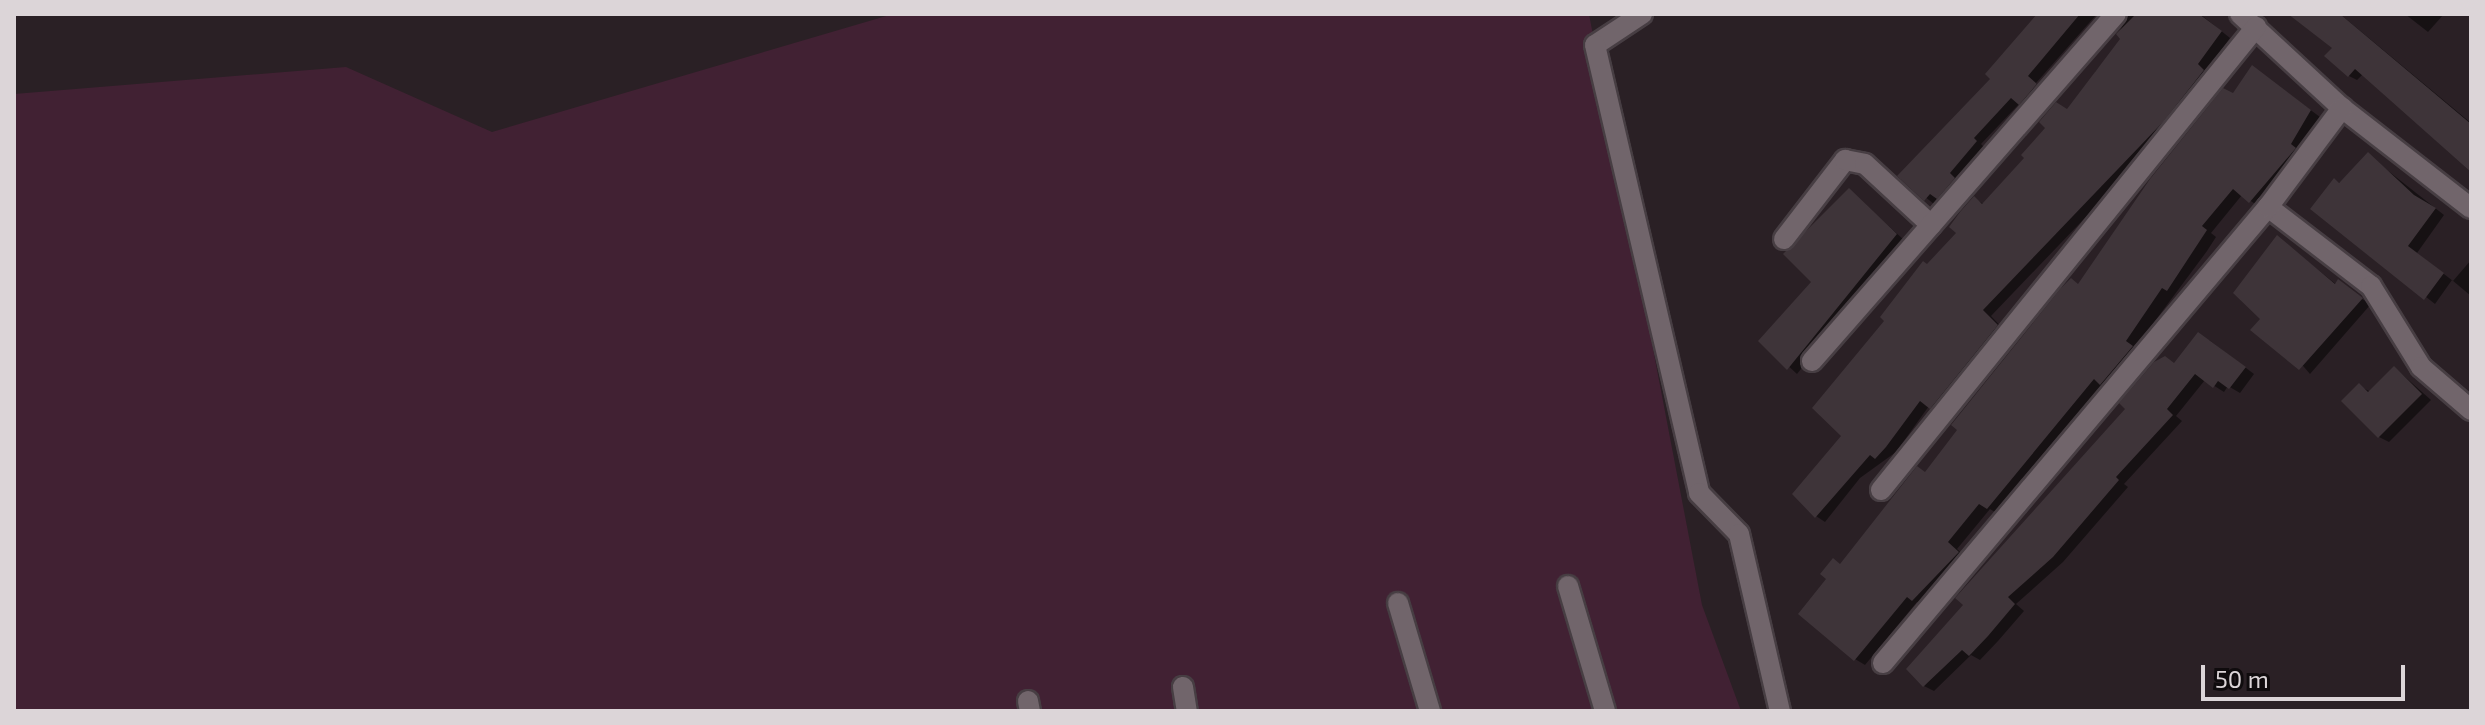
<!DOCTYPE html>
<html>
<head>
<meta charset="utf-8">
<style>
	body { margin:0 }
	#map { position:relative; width:2485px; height:725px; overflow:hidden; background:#2a2025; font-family:"Exo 2",sans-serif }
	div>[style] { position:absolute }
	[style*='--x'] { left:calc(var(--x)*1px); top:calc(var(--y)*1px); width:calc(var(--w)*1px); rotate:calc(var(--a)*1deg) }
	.green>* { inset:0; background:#412133 }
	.shadow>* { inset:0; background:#0007 }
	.building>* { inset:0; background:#3e3439 }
	.roads { filter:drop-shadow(2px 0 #473e43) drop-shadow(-2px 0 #473e43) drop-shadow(0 2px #473e43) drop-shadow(0 -2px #473e43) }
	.street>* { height:20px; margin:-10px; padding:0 10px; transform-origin:10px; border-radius:10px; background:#71656b }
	span { translate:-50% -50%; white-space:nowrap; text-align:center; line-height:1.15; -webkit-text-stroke:6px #0f0b0d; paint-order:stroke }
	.frame { position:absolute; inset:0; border:16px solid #dcd5d8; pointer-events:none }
	.scale { position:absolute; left:2201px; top:665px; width:204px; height:36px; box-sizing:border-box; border:4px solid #dcd5d8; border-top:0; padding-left:10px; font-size:24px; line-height:28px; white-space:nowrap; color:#dcd5d8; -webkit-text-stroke:6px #0f0b0d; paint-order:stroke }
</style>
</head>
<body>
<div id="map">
	<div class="green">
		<div style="clip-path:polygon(893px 14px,1589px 14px,1702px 605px,1741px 711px,14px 711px,14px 94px,346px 67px,492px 132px)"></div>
	</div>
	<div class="shadow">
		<div style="clip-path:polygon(2038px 14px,2097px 14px,2036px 83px,2045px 91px,2030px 109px,2020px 103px,1981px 144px,1985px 148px,1958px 179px,1963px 184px,1947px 202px,1940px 198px,1935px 205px,1900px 176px,1993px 78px)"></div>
		<div style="clip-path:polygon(2129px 14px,2200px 14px,2230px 38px,2207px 70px,2213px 76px,2172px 127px,1991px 316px,2006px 332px,1940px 412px,1929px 406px,1896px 452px,1860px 478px,1825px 522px,1816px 516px,1887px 321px,1959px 233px,1974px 199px,1984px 204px,2098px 75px,2095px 72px,2123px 39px,2118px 34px)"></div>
		<div style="clip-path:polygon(2290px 14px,2340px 14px,2471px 123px,2471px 170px,2363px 74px,2357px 80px,2349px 76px,2334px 48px)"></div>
		<div style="clip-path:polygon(2405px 14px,2444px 14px,2428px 32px)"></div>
		<div style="clip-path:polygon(2262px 74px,2320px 117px,2300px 151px,2261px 208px,2242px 195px,2211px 233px,2216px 237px,2207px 251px,2135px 348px,2142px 353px,2112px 390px,2104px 385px,1998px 514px,1990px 509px,1957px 549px,1968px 559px,1923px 605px,1917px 602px,1865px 665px,1855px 659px,1842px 565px,1927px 474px,2233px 95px)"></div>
		<div style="clip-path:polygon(2368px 155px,2444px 215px,2417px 253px,2453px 281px,2471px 260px,2471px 296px,2452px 280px,2435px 304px,2313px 208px)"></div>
		<div style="clip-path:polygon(1849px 190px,1904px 240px,1797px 374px,1761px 341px,1814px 282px)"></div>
		<div style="clip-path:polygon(2278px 238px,2337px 285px,2371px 304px,2310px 374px,2262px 318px)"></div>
		<div style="clip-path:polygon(2209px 340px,2254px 374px,2240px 393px,2228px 386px,2224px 392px,2205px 380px,2176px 416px,2182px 421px,2124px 484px,2128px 487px,2063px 562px,2016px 604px,2024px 611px,1998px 641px,1980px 660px,1971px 655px,1934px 691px,1924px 686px,2176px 365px)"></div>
		<div style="clip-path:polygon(2395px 368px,2431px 400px,2389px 442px,2379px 437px,2359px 386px,2371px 392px)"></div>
	</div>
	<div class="building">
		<div style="clip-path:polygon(2037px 14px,2080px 14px,2028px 76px,2037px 84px,2019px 105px,2011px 98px,1974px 138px,1977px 141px,1950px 173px,1955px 178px,1937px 199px,1930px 194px,1924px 201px,1897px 176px,1990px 79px,1985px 74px)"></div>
		<div style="clip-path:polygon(2136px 14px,2199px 14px,2222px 31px,2198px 64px,2204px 70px,2163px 122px,1983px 310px,1998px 325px,1930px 409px,1920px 401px,1886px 447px,1875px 459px,1870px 455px,1815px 518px,1792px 494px,1841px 436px,1812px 408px,1884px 321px,1880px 317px,1923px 261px,1927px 264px,1956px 233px,1949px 227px,1960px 212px,1974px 196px,1982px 204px,2024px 158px,2021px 155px,2045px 128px,2039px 122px,2056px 102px,2067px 109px,2120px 39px,2116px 34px)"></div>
		<div style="clip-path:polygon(2288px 14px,2340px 14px,2471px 124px,2471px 172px,2355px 69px,2348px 77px,2324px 56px,2332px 48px)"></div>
		<div style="clip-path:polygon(2252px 65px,2311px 110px,2291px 144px,2296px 148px,2249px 203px,2233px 189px,2202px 226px,2207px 230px,2167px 291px,2162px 288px,2126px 341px,2133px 346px,2100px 385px,2094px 379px,1987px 509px,1979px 504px,1948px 542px,1959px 552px,1912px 601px,1907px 597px,1854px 661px,1798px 614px,1826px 579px,1820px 574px,1833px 558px,1840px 564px,1917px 466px,1925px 472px,1957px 430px,1951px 425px,2061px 288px,2071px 278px,2078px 284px,2150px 179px,2223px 88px,2233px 93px)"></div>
		<div style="clip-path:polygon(2368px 152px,2414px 195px,2436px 208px,2408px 246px,2444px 273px,2424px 300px,2310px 209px,2334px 178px,2339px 183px)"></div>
		<div style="clip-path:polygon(1849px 188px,1897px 234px,1787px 370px,1758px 341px,1811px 282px,1783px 254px)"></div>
		<div style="clip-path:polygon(2277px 235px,2335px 284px,2338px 279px,2363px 298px,2299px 370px,2250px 330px,2260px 319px,2233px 293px)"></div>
		<div style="clip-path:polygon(2198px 332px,2246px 367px,2229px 389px,2218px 381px,2213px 388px,2195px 374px,2167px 409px,2173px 415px,2116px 477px,2119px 480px,2053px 557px,2008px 597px,2015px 604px,1988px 636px,1969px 656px,1962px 650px,1923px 687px,1906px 669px,1963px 605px,1955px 598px,2125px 409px,2119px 403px,2154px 362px,2165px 356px,2174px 363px)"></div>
		<div style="clip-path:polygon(2394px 366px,2422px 394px,2378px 438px,2341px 401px,2359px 383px,2368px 392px)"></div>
	</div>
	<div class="roads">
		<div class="street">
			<div style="--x:1642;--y:14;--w:56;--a:146.6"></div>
			<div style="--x:1595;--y:45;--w:460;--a:76.9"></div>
			<div style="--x:1699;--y:493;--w:57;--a:45.7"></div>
			<div style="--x:1739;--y:534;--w:182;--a:77"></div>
			<div style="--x:2240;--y:14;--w:139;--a:42.7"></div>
			<div style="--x:2342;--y:108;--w:163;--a:37.8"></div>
			<div style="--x:2268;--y:207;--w:130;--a:37.5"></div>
			<div style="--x:2371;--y:286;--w:95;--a:58.3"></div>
			<div style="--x:2421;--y:367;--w:66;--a:40.7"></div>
			<div style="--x:1784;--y:239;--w:100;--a:-52.3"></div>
			<div style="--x:1845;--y:160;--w:20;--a:11"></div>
			<div style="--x:1865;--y:164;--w:90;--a:42.7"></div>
			<div style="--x:1812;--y:361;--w:461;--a:-48.8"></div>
			<div style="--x:1881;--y:490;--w:596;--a:-50.99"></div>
			<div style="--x:1568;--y:586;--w:130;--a:73.5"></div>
			<div style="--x:1398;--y:603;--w:113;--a:73.5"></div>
			<div style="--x:1883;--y:663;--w:597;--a:-49.83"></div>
			<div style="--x:2268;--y:207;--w:124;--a:-53.2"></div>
			<div style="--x:1183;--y:687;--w:24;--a:81"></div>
			<div style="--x:1028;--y:701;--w:10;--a:79"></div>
		</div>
	</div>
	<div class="frame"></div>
	<div class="scale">50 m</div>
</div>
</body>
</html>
